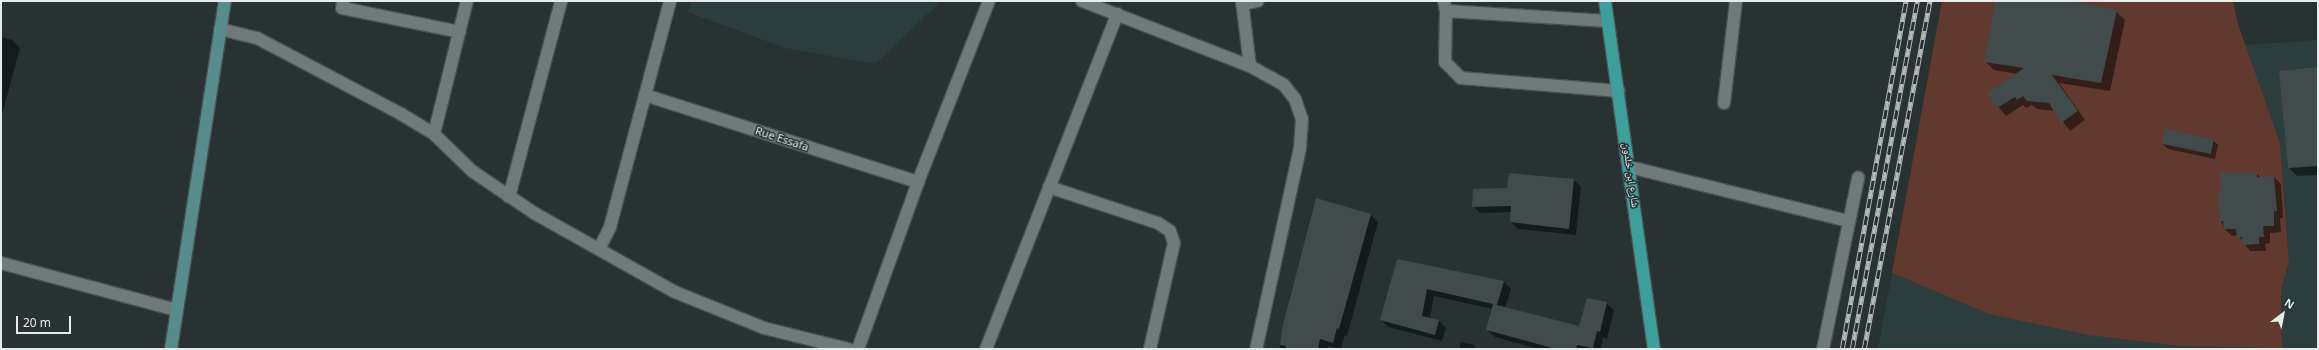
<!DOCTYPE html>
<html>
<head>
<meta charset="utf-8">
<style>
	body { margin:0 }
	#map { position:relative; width:2319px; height:350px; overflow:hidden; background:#293232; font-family:"Noto Sans","Noto Naskh Arabic",sans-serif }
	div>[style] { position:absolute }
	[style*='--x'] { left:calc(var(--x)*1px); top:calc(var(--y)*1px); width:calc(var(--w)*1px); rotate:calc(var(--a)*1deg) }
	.built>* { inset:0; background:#2b3d3c }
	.green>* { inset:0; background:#62392f }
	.shadow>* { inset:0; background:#0007 }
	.building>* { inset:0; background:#414b4b; transform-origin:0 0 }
	.roads { filter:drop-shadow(1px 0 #485150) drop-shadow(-1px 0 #485150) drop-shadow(0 1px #485150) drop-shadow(0 -1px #485150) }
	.street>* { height:12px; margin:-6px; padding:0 6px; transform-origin:6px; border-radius:6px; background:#6f7a79 }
	.secondary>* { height:12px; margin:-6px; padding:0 6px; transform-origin:6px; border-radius:6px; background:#568d8b }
	.primary>* { height:12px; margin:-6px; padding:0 6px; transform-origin:6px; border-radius:6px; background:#3d9f9c }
	.rail>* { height:4.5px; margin-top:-2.25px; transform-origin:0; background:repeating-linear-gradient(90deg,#293232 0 9px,#b4bbba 0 18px); box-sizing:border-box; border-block:1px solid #b4bbba }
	span { translate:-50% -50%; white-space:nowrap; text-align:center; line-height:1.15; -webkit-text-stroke:3px #293232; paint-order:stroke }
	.street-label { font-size:11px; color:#e6eceb }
	.frame { position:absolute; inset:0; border:2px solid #e6eceb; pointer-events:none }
	.north { position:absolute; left:2263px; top:294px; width:40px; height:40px; -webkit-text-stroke:3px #293232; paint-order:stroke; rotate:32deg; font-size:11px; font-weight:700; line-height:16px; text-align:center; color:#e6eceb }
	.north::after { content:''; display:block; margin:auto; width:14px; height:18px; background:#e6eceb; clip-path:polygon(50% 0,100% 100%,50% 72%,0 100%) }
	.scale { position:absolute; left:16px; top:316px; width:55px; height:18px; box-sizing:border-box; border:2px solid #e6eceb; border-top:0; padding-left:5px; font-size:12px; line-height:14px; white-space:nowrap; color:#e6eceb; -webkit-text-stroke:3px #293232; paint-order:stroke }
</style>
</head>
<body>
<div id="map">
	<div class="built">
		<div style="clip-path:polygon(691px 1px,941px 1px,875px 64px,785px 48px,688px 12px)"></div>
		<div style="clip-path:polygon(2318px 40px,2318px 349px,1878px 349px,1892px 273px,1989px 314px,2282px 348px,2281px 290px,2289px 262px,2280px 143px,2245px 45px)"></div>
	</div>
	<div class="green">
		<div style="clip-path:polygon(1942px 1px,2233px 1px,2238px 24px,2280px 143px,2289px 262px,2281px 290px,2282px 348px,2180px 346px,2088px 335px,1989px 314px,1892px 273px)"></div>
	</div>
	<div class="shadow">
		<div style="clip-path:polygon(1996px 1px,2065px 1px,2116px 11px,2125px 20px,2110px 91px,2059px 83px,2085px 120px,2070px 131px,2055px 111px,2037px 109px,2032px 105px,2026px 108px,2023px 105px,2006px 116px,1988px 94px,2018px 74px,1994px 70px,1985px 61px)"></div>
		<div style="clip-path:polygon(1px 37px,12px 40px,20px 48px,1px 118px)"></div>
		<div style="clip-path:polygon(2318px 68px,2318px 175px,2297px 176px,2289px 168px)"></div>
		<div style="clip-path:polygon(2213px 140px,2218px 145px,2215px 159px,2168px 149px,2163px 144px)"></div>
		<div style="clip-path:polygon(2256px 173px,2261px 178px,2274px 177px,2281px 184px,2283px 218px,2280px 218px,2281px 232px,2270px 233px,2270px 243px,2265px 244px,2266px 251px,2250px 251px,2238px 235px,2232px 236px,2225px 229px,2221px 221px,2222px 192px)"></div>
		<div style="clip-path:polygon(1510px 174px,1574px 180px,1581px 187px,1576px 235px,1518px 229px,1511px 222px,1512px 212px,1480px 213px,1473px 206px,1508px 189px)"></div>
		<div style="clip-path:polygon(1317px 200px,1370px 214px,1378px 222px,1347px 336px,1345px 335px,1341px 349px,1328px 346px,1327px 349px,1279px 349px)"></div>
		<div style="clip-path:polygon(1397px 260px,1504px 282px,1511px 289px,1505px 308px,1580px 327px,1606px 303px,1614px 310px,1607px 339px,1603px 337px,1601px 349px,1539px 349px,1495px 337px,1487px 330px,1492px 309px,1434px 296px,1430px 319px,1439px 321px,1446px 328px,1442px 341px,1388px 327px,1381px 320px)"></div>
		<div style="clip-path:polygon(1461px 342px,1473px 345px,1477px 349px,1459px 349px)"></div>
	</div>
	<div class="building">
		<div style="clip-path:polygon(1995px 1px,2070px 1px,2117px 10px,2101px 83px,2052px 75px,2078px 111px,2061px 123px,2049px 103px,2027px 101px,2023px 96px,2017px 100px,2015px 97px,1997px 108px,1987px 94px,2024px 68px,1984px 62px)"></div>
		<div style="clip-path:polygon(2318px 67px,2318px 166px,2288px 168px,2279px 71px)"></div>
		<div style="left:2165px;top:129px;width:50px;height:15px;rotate:12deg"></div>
		<div style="clip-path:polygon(2257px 172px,2257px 177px,2274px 176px,2277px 211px,2274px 211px,2274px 226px,2263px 226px,2264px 237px,2259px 237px,2259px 244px,2242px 245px,2242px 237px,2237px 238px,2236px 229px,2224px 229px,2223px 221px,2220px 221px,2218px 191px,2221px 191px,2220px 173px)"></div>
		<div style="clip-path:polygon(1509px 173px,1574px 179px,1569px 229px,1510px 222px,1511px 206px,1472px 207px,1473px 189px,1507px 188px)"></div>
		<div style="clip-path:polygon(1316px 198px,1371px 214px,1339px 329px,1337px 328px,1333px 343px,1320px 339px,1318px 349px,1285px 349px,1286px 346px,1280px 345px,1282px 329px)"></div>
		<div style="clip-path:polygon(1397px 259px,1504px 281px,1497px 305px,1579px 326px,1587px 298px,1607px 302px,1600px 332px,1597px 331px,1593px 348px,1577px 345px,1576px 349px,1556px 349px,1486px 330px,1493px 304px,1427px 289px,1422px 316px,1439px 320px,1435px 335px,1380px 320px)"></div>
	</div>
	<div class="roads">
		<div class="street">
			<div style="--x:343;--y:1;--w:7;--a:98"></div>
			<div style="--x:342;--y:8;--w:120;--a:11.5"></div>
			<div style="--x:1082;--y:1;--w:180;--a:21.2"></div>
			<div style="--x:1250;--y:66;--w:39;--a:29"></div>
			<div style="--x:1284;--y:85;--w:18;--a:52"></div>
			<div style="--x:1295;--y:99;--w:21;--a:71"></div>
			<div style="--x:1302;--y:119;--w:29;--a:94"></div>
			<div style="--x:1300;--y:148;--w:206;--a:102.3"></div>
			<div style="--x:1242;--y:1;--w:65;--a:83"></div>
			<div style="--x:1444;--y:1;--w:10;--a:79"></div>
			<div style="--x:1446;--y:11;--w:162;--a:3.5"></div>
			<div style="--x:1242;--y:4;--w:16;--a:-11"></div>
			<div style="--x:1446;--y:11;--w:51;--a:91.1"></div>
			<div style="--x:1445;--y:62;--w:23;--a:45"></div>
			<div style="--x:1461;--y:78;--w:158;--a:4.7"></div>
			<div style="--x:220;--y:29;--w:38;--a:14"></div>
			<div style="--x:257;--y:38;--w:163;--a:27.8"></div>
			<div style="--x:401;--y:114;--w:39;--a:31"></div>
			<div style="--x:434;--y:134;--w:53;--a:44.2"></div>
			<div style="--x:472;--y:171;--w:75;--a:34.1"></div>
			<div style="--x:534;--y:213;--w:162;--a:29.3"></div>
			<div style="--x:675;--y:292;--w:96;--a:22"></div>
			<div style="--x:764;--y:328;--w:87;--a:14"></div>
			<div style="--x:645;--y:95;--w:287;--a:17.7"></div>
			<div style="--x:1724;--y:103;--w:103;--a:-83.3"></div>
			<div style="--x:434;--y:134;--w:137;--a:-76.1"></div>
			<div style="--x:1630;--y:167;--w:226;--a:13.9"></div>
			<div style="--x:1049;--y:187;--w:115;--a:18.3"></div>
			<div style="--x:1158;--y:223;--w:14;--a:34"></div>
			<div style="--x:1170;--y:231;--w:13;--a:72"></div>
			<div style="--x:1174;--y:243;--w:109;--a:102.8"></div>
			<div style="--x:509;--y:197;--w:203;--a:-75.1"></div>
			<div style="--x:599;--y:249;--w:25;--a:-63"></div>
			<div style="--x:610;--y:227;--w:234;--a:-75.1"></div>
			<div style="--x:1;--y:263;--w:182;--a:15"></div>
			<div style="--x:858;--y:349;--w:177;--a:-70.2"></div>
			<div style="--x:918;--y:182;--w:194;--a:-68.6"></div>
			<div style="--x:986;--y:349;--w:360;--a:-68.6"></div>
			<div style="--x:1823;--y:349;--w:175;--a:-78.4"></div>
		</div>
		<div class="secondary">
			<div style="--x:171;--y:349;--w:352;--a:-81.2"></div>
		</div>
		<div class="primary">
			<div style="--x:1605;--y:1;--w:351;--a:82"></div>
		</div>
	</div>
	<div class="rail">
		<div style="--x:1842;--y:349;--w:354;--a:-79.6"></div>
		<div style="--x:1852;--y:349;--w:354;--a:-79.4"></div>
		<div style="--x:1864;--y:349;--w:354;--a:-79.3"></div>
	</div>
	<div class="street-label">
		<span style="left:782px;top:139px;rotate:18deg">Rue Essafa</span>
		<span style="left:1631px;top:175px;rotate:82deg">شارع ابن خلدون</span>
	</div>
	<div class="frame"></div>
	<div class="north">N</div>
	<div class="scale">20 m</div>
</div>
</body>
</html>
